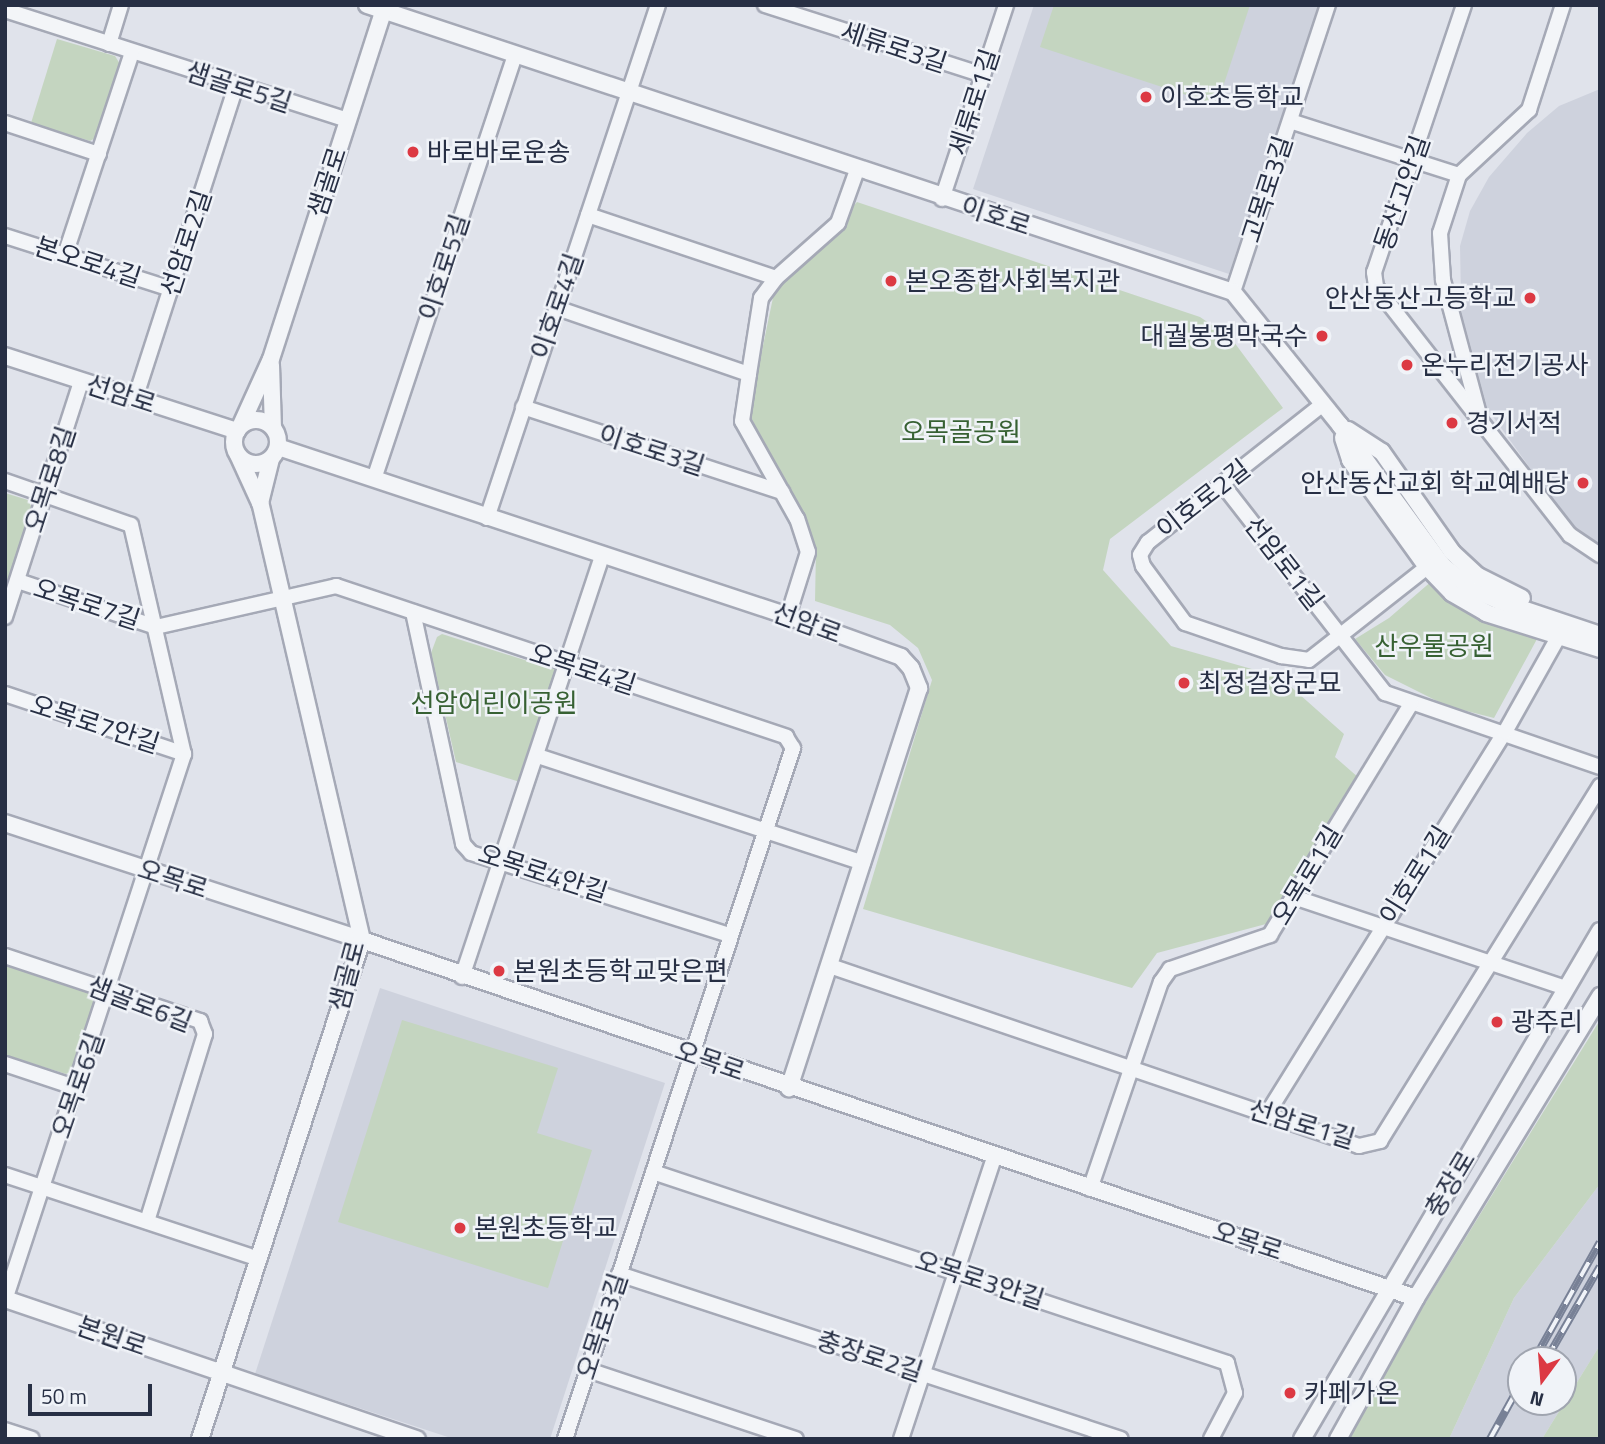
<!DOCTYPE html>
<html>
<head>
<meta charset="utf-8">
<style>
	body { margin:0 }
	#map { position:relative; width:1605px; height:1444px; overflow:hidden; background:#e0e3eb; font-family:"Titillium Web","Noto Sans KR",sans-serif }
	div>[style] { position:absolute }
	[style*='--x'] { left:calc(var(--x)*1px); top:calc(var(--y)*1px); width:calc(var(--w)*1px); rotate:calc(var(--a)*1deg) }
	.built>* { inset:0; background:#ced2dd }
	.green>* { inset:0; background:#c4d5c0 }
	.roads { filter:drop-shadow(2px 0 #a5a9b6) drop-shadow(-2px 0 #a5a9b6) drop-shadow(0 2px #a5a9b6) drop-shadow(0 -2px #a5a9b6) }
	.minor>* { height:14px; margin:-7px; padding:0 7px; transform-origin:7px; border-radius:7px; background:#f3f5f8 }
	.tertiary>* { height:16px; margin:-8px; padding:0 8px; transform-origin:8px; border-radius:8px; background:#f3f5f8 }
	.tertiary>.ring { margin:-8px; padding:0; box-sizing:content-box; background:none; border:16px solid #f3f5f8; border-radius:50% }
	.rail>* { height:8px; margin-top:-4px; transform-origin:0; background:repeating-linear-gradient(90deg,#f0f3f8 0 16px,#788196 0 32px); box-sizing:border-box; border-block:2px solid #788196 }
	.dots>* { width:19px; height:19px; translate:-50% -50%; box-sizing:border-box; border:4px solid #f0f3f8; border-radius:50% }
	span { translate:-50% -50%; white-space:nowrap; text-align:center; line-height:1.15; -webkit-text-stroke:5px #f0f3f8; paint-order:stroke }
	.street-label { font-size:26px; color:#272f44 }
	.poi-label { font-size:26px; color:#272f44 }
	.left { translate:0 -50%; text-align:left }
	.right { translate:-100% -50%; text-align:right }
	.park-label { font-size:26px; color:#376133 }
	.frame { position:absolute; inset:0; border:7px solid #272f44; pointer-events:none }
	.north { position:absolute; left:1507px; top:1346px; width:70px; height:70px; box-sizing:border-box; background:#f0f3f8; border:2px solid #a0a5b0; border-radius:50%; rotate:196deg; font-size:19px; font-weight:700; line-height:28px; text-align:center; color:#272f44 }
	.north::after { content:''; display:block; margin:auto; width:24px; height:32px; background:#dc3943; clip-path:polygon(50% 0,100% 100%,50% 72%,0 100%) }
	.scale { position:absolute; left:28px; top:1384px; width:124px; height:32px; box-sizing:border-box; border:4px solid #272f44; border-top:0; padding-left:9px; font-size:21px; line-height:24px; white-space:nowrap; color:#272f44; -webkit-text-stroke:5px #f0f3f8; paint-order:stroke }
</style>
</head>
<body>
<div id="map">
	<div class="built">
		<div style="clip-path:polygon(1034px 5px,1319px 5px,1229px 274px,973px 189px)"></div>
		<div style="clip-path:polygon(1600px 89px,1600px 546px,1576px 532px,1486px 407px,1462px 351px,1460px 246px,1470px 211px,1489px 177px,1527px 133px,1559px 106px)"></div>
		<div style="clip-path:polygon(380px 988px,665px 1083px,550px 1439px,454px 1439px,255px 1374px)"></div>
		<div style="clip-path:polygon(evenodd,1600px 1184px,1600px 1345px,1542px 1439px,1449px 1439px,1514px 1298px,1600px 1184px,1521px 1360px,1563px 1360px,1563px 1402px,1521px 1402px,1521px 1360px)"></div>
	</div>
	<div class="green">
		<div style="clip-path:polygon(1054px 5px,1250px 5px,1217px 105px,1040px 47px)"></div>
		<div style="clip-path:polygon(57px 39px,115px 56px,120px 64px,97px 137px,90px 141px,31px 123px)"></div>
		<div style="clip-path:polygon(857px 202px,1200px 317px,1231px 338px,1283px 408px,1110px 539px,1103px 570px,1171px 646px,1280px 677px,1344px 734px,1335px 757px,1359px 778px,1266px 924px,1157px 953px,1132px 988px,863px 909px,932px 680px,918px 648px,890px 625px,815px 601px,816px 550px,749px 413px,775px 288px)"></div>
		<div style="clip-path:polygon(5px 493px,28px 500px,32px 508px,5px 594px)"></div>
		<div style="clip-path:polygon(1433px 580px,1457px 602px,1502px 629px,1537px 639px,1494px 718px,1447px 706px,1385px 675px,1355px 639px,1389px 618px)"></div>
		<div style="clip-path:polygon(442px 634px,556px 670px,523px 783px,456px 762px,431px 653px,437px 637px)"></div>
		<div style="clip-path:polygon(5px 965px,92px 991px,96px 999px,74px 1070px,66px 1074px,5px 1055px)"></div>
		<div style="clip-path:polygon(402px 1020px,558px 1068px,537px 1133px,592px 1150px,548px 1288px,338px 1222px)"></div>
		<div style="clip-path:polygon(1600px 1020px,1600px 1184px,1514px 1298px,1449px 1439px,1347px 1439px,1373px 1388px)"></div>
		<div style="clip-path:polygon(1600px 1345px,1600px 1439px,1542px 1439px)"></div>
	</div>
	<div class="roads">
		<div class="minor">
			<div style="--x:765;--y:5;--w:229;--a:17.8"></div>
			<div style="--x:1464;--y:5;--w:282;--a:108.6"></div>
			<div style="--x:1374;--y:272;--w:15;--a:82"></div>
			<div style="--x:1376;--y:287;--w:315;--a:52"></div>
			<div style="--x:1570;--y:535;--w:36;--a:34"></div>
			<div style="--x:5;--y:10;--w:359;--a:17.8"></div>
			<div style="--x:109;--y:44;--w:41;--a:-72.9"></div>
			<div style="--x:1290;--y:121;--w:177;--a:17.7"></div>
			<div style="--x:5;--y:123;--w:99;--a:18.3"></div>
			<div style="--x:1459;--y:175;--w:61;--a:108.1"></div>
			<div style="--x:1440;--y:233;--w:47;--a:86.3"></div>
			<div style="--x:1443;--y:280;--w:136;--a:75"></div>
			<div style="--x:1459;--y:175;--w:96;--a:-42.9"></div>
			<div style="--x:1529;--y:110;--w:110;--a:-72.1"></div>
			<div style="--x:942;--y:199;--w:204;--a:-71.7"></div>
			<div style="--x:588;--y:215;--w:198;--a:18.5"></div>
			<div style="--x:5;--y:236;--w:174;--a:17.7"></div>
			<div style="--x:65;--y:255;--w:214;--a:-71.7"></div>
			<div style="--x:1233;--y:292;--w:302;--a:-71.7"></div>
			<div style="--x:557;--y:308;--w:203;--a:19"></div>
			<div style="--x:135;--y:399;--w:328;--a:-72.1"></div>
			<div style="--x:1323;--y:404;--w:223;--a:141.7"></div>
			<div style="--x:1148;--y:542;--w:15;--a:122"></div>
			<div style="--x:1140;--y:555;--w:11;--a:75"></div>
			<div style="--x:1143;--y:566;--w:71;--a:53.6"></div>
			<div style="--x:1185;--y:623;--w:102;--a:19"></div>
			<div style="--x:1281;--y:656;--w:28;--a:8"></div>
			<div style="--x:1309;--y:660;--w:150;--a:-38.2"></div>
			<div style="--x:523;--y:407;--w:273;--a:18.2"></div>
			<div style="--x:374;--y:479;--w:446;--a:-71.6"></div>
			<div style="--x:5;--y:481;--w:133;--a:19.2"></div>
			<div style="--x:131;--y:525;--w:235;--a:77"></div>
			<div style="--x:184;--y:754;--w:575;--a:108.15"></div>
			<div style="--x:1223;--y:485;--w:264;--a:52.1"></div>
			<div style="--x:1385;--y:693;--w:227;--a:19"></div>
			<div style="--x:487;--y:518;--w:541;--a:-71.57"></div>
			<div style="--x:18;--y:581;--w:145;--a:18.4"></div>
			<div style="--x:156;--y:627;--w:185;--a:-12.8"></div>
			<div style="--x:336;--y:586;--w:475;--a:18.5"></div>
			<div style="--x:786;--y:737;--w:13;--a:58"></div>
			<div style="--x:793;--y:748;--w:728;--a:108.26"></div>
			<div style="--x:413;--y:612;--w:237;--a:77.8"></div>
			<div style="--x:463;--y:844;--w:12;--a:48"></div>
			<div style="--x:471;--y:853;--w:271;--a:17.6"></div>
			<div style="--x:788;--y:616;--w:67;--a:-72.6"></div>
			<div style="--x:808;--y:552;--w:35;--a:-108"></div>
			<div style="--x:797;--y:519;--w:112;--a:-119.3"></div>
			<div style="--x:742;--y:421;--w:48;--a:-81.5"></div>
			<div style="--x:749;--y:374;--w:77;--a:-81"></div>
			<div style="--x:761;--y:298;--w:25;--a:-53"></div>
			<div style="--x:776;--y:278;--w:83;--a:-41.6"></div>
			<div style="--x:838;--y:223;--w:56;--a:-70.3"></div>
			<div style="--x:5;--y:617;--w:248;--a:-72.1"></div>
			<div style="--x:5;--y:694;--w:189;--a:18.5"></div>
			<div style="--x:538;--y:756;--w:342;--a:18.2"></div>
			<div style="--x:1294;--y:897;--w:287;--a:18.5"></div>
			<div style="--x:5;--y:956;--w:206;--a:18.4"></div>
			<div style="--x:200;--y:1021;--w:14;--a:69"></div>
			<div style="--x:205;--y:1034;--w:196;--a:107.2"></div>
			<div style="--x:830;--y:966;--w:559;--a:18.79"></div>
			<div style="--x:1359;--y:1146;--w:22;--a:-13"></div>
			<div style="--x:1380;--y:1141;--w:418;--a:-58.2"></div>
			<div style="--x:462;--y:977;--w:445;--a:-71.6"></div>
			<div style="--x:5;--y:1064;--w:76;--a:18.4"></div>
			<div style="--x:1267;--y:1114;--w:450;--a:-58.1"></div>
			<div style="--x:1505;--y:732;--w:112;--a:-60.7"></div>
			<div style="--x:653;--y:1172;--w:605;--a:18.4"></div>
			<div style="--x:1227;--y:1363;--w:31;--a:75"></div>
			<div style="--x:1235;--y:1393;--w:52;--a:117.6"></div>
			<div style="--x:5;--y:1175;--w:268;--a:18.3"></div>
			<div style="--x:1090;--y:1189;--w:219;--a:-71.1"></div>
			<div style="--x:1161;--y:982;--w:16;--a:-55"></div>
			<div style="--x:1170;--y:969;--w:106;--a:-18.8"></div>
			<div style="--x:1270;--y:935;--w:271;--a:-58.6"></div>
			<div style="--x:619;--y:1274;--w:528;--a:18.19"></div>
			<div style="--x:588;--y:1370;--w:219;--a:18.4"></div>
			<div style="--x:5;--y:1430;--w:28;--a:18"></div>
			<div style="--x:901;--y:1439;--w:297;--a:-71.7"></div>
		</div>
		<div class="tertiary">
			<div style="--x:367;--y:5;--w:912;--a:18.34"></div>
			<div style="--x:1233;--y:292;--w:171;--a:51.2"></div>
			<div style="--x:1340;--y:425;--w:173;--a:53.9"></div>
			<div style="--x:1442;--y:565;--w:36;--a:39"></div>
			<div style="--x:1470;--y:588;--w:35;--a:24"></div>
			<div style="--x:1502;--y:602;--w:103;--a:18.6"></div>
			<div style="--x:5;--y:356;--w:244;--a:17.9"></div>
			<div style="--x:271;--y:365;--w:62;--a:88.2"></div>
			<div class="ring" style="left:234px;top:420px;width:28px;height:28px"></div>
			<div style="--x:241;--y:425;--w:72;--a:-65.6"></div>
			<div style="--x:271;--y:359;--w:372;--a:-72.1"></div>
			<div style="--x:1348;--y:430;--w:40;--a:32.9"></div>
			<div style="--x:1382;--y:452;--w:122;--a:55"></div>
			<div style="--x:1452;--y:552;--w:35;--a:43"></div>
			<div style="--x:1478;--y:576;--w:49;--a:26.6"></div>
			<div style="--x:1343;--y:438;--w:23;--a:72"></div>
			<div style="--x:1350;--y:460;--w:132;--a:54.3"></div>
			<div style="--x:1427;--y:567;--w:36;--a:46"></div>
			<div style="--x:1452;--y:593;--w:39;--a:30"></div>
			<div style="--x:1486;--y:613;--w:120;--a:17.5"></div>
			<div style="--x:278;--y:447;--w:537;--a:18.33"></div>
			<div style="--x:788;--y:616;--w:120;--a:19.9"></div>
			<div style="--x:901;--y:657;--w:15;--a:48"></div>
			<div style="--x:911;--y:668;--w:22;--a:68"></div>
			<div style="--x:919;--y:688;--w:421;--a:108"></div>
			<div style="--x:260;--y:503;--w:45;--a:-76"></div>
			<div style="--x:5;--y:823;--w:376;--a:18.1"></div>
			<div style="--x:362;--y:940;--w:1113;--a:18.76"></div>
			<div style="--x:5;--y:1299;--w:435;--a:18.8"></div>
			<div style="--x:200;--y:1439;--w:525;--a:-72.01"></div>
			<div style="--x:362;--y:940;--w:449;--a:-103.1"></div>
			<div style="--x:260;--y:503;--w:51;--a:-114.5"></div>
			<div style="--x:1302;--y:1439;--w:589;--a:-59.6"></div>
			<div style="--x:1338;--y:1439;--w:161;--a:-61"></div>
			<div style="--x:1416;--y:1298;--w:354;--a:-58.6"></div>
		</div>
	</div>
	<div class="rail">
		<div style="--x:1534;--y:1360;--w:135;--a:-60.8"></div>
		<div style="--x:1546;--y:1360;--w:108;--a:-60.1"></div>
		<div style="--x:1490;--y:1439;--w:64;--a:-61"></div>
	</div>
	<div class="dots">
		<div style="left:1146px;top:97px;background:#dc3943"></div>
		<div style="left:413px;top:152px;background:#dc3943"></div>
		<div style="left:891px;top:281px;background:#dc3943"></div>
		<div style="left:1530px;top:298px;background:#dc3943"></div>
		<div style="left:1322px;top:336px;background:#dc3943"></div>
		<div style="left:1407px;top:365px;background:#dc3943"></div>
		<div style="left:1452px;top:423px;background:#dc3943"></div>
		<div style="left:1583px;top:483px;background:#dc3943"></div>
		<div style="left:1184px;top:683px;background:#dc3943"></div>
		<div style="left:499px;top:971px;background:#dc3943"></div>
		<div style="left:1497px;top:1022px;background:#dc3943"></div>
		<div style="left:460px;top:1228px;background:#dc3943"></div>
		<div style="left:1290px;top:1393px;background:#dc3943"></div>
	</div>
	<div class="street-label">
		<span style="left:894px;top:47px;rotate:18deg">세류로3길</span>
		<span style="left:239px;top:87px;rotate:18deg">샘골로5길</span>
		<span style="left:974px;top:102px;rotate:-72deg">세류로1길</span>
		<span style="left:327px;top:182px;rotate:-72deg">샘골로</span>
		<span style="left:1267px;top:189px;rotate:-72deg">고목로3길</span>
		<span style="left:1402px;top:193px;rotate:-71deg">동산고안길</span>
		<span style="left:996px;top:216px;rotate:18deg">이호로</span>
		<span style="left:186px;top:243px;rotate:-72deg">선암로2길</span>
		<span style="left:88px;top:262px;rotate:18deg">본오로4길</span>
		<span style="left:444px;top:267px;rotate:-72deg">이호로5길</span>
		<span style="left:557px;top:306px;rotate:-71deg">이호로4길</span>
		<span style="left:121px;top:394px;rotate:18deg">선암로</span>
		<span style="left:652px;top:450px;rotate:18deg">이호로3길</span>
		<span style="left:50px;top:479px;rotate:-72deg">오목로8길</span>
		<span style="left:1203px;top:499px;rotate:-38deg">이호로2길</span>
		<span style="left:1284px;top:563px;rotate:52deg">선암로1길</span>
		<span style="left:87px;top:604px;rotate:18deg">오목로7길</span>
		<span style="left:807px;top:623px;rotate:20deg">선암로</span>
		<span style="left:583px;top:669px;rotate:18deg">오목로4길</span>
		<span style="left:95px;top:724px;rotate:18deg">오목로7안길</span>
		<span style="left:543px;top:873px;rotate:18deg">오목로4안길</span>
		<span style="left:1307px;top:875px;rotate:-59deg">오목로1길</span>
		<span style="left:1415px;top:875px;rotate:-58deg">이호로1길</span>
		<span style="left:173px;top:879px;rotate:18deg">오목로</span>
		<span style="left:347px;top:976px;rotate:-75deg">샘골로</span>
		<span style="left:140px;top:1004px;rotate:21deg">샘골로6길</span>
		<span style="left:710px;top:1061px;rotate:19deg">오목로</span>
		<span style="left:78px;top:1085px;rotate:-71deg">오목로6길</span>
		<span style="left:1302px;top:1124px;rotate:17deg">선암로1길</span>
		<span style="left:1450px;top:1184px;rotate:-59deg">충장로</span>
		<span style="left:1248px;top:1241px;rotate:18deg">오목로</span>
		<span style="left:980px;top:1280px;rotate:18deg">오목로3안길</span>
		<span style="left:602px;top:1326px;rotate:-72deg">오목로3길</span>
		<span style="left:112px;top:1336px;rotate:19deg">본원로</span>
		<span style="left:870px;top:1356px;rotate:18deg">충장로2길</span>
	</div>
	<div class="poi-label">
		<span class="left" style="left:1160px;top:97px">이호초등학교</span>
		<span class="left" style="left:427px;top:152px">바로바로운송</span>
		<span class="left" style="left:905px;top:281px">본오종합사회복지관</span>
		<span class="right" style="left:1516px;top:298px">안산동산고등학교</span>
		<span class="right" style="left:1308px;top:336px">대궐봉평막국수</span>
		<span class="left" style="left:1421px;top:365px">온누리전기공사</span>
		<span class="left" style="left:1466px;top:423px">경기서적</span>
		<span class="right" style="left:1569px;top:483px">안산동산교회 학교예배당</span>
		<span class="left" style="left:1198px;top:683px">최정걸장군묘</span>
		<span class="left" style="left:513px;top:971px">본원초등학교맞은편</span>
		<span class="left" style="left:1511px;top:1022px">광주리</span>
		<span class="left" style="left:474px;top:1228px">본원초등학교</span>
		<span class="left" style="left:1304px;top:1393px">카페가온</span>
	</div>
	<div class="park-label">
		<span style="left:961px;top:432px">오목골공원</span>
		<span style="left:1434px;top:646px">산우물공원</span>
		<span style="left:494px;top:703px">선암어린이공원</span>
	</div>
	<div class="frame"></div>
	<div class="north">N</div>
	<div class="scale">50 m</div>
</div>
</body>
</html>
